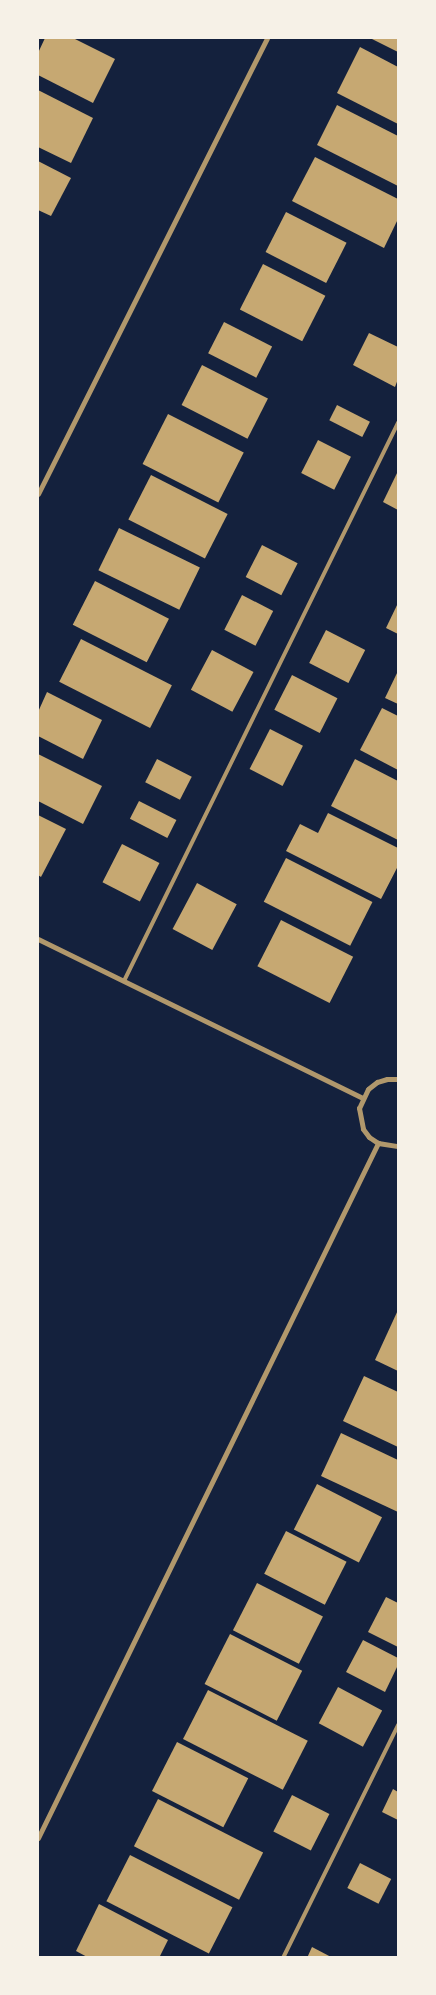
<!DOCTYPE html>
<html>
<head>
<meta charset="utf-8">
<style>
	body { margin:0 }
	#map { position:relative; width:436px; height:1995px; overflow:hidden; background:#14213d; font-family:"Noto Sans",sans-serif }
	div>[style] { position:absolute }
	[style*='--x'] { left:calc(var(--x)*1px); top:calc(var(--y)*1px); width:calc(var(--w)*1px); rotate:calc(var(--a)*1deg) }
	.building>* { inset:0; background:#c6a872; transform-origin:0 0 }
	.service>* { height:4px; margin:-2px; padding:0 2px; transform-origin:2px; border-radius:2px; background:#b1986c }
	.minor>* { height:5px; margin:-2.5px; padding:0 2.5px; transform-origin:2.5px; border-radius:2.5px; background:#b1986c }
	span { translate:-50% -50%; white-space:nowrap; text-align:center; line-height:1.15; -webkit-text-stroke:5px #f6f1e7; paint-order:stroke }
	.frame { position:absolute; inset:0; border:39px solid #f6f1e7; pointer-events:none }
</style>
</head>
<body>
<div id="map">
	<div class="building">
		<div style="clip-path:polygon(45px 38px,73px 38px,115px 59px,93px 103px,38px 75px,38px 53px)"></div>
		<div style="clip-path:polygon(370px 38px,398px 38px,398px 52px)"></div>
		<div style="clip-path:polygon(360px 47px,398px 67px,398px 124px,337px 93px)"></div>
		<div style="clip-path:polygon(38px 90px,93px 118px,71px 163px,38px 147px)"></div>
		<div style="clip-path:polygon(337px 105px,398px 136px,398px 186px,317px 145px)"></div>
		<div style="clip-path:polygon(315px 157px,398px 199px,398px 219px,384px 248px,292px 201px)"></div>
		<div style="clip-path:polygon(38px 161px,71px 178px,51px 216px,38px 210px)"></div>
		<div style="left:286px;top:212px;width:68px;height:45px;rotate:27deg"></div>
		<div style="left:263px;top:264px;width:70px;height:51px;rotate:27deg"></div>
		<div style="left:224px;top:322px;width:54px;height:35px;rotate:27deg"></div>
		<div style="clip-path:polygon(369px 333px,398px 347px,398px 379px,395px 387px,353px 365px)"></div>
		<div style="left:202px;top:365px;width:74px;height:45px;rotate:27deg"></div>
		<div style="left:337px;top:405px;width:37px;height:17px;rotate:27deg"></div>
		<div style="left:168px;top:414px;width:85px;height:56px;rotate:27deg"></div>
		<div style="left:318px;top:440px;width:37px;height:37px;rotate:27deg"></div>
		<div style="clip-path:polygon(398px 471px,398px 510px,383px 502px)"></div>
		<div style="left:151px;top:475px;width:86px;height:50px;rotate:27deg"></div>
		<div style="left:119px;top:528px;width:90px;height:47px;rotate:26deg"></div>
		<div style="left:262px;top:545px;width:40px;height:36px;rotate:27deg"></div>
		<div style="left:95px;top:581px;width:83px;height:49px;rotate:27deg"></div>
		<div style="left:242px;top:595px;width:35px;height:39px;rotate:27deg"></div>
		<div style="clip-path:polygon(398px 603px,398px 634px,386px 628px)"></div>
		<div style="left:326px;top:630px;width:44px;height:37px;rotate:27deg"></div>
		<div style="left:81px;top:639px;width:102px;height:48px;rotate:27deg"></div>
		<div style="left:212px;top:650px;width:47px;height:45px;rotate:28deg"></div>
		<div style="clip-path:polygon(398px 671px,398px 704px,385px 698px)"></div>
		<div style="left:292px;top:675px;width:51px;height:39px;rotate:27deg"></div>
		<div style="clip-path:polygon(47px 692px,102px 720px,83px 759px,38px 736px,38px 712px)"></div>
		<div style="clip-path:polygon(382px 708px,398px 716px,398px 770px,360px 750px)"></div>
		<div style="left:270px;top:729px;width:37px;height:45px;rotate:27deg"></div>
		<div style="clip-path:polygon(38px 754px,102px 786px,83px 824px,38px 801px)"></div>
		<div style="left:157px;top:759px;width:39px;height:26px;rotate:27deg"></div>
		<div style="clip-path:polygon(355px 759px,398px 781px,398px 840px,331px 806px)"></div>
		<div style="left:139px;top:801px;width:42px;height:20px;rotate:27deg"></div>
		<div style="clip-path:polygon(328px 813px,398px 848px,398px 866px,381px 899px,286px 851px,300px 824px,318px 833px)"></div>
		<div style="clip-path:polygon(38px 815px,66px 829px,41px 877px,38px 875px)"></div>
		<div style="left:122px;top:844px;width:42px;height:43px;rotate:27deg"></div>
		<div style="left:286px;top:858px;width:97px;height:49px;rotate:27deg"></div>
		<div style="left:197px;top:883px;width:45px;height:52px;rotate:28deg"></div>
		<div style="left:281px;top:920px;width:81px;height:52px;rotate:27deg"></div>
		<div style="clip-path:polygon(398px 1310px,398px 1371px,375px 1360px)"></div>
		<div style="clip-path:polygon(364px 1376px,398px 1392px,398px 1447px,343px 1421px)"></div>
		<div style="clip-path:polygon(341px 1433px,398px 1460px,398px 1512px,321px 1476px)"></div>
		<div style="left:317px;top:1484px;width:73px;height:51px;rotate:27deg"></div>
		<div style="left:286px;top:1531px;width:68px;height:48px;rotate:27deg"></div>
		<div style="left:257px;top:1583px;width:74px;height:53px;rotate:27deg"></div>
		<div style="clip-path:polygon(386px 1597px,398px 1603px,398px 1647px,368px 1632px)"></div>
		<div style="left:230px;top:1634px;width:81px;height:56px;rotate:27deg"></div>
		<div style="clip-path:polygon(363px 1640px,398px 1658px,398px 1665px,385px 1692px,346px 1672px)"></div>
		<div style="left:338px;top:1687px;width:50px;height:41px;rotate:28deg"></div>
		<div style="left:208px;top:1690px;width:112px;height:55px;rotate:27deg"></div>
		<div style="left:177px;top:1742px;width:80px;height:55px;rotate:27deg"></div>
		<div style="clip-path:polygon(393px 1789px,398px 1792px,398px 1820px,382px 1812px)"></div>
		<div style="left:292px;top:1795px;width:42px;height:41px;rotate:27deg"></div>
		<div style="left:158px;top:1799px;width:118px;height:53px;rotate:27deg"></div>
		<div style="left:130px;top:1855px;width:115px;height:52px;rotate:27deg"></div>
		<div style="left:360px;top:1863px;width:35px;height:28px;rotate:27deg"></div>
		<div style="clip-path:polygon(99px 1904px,168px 1940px,159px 1958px,89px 1958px,76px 1951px)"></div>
		<div style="clip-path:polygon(312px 1947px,333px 1958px,307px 1958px)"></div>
	</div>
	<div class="service">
		<div style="--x:124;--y:981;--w:622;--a:-63.85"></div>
		<div style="--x:283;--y:1958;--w:260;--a:-63.7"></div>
	</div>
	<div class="minor">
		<div style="--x:38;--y:494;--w:510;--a:-63.33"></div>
		<div style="--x:38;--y:939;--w:361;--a:26.1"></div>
		<div style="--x:398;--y:1079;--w:11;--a:180"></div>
		<div style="--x:387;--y:1079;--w:10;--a:163"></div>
		<div style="--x:377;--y:1082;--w:11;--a:142"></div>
		<div style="--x:368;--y:1089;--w:21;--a:115"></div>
		<div style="--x:359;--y:1108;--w:21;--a:79"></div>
		<div style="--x:363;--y:1129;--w:10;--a:53"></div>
		<div style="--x:369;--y:1137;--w:11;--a:34"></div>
		<div style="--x:378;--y:1143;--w:20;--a:9"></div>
		<div style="--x:38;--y:1838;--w:774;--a:-63.93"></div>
	</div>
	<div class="frame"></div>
</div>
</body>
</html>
